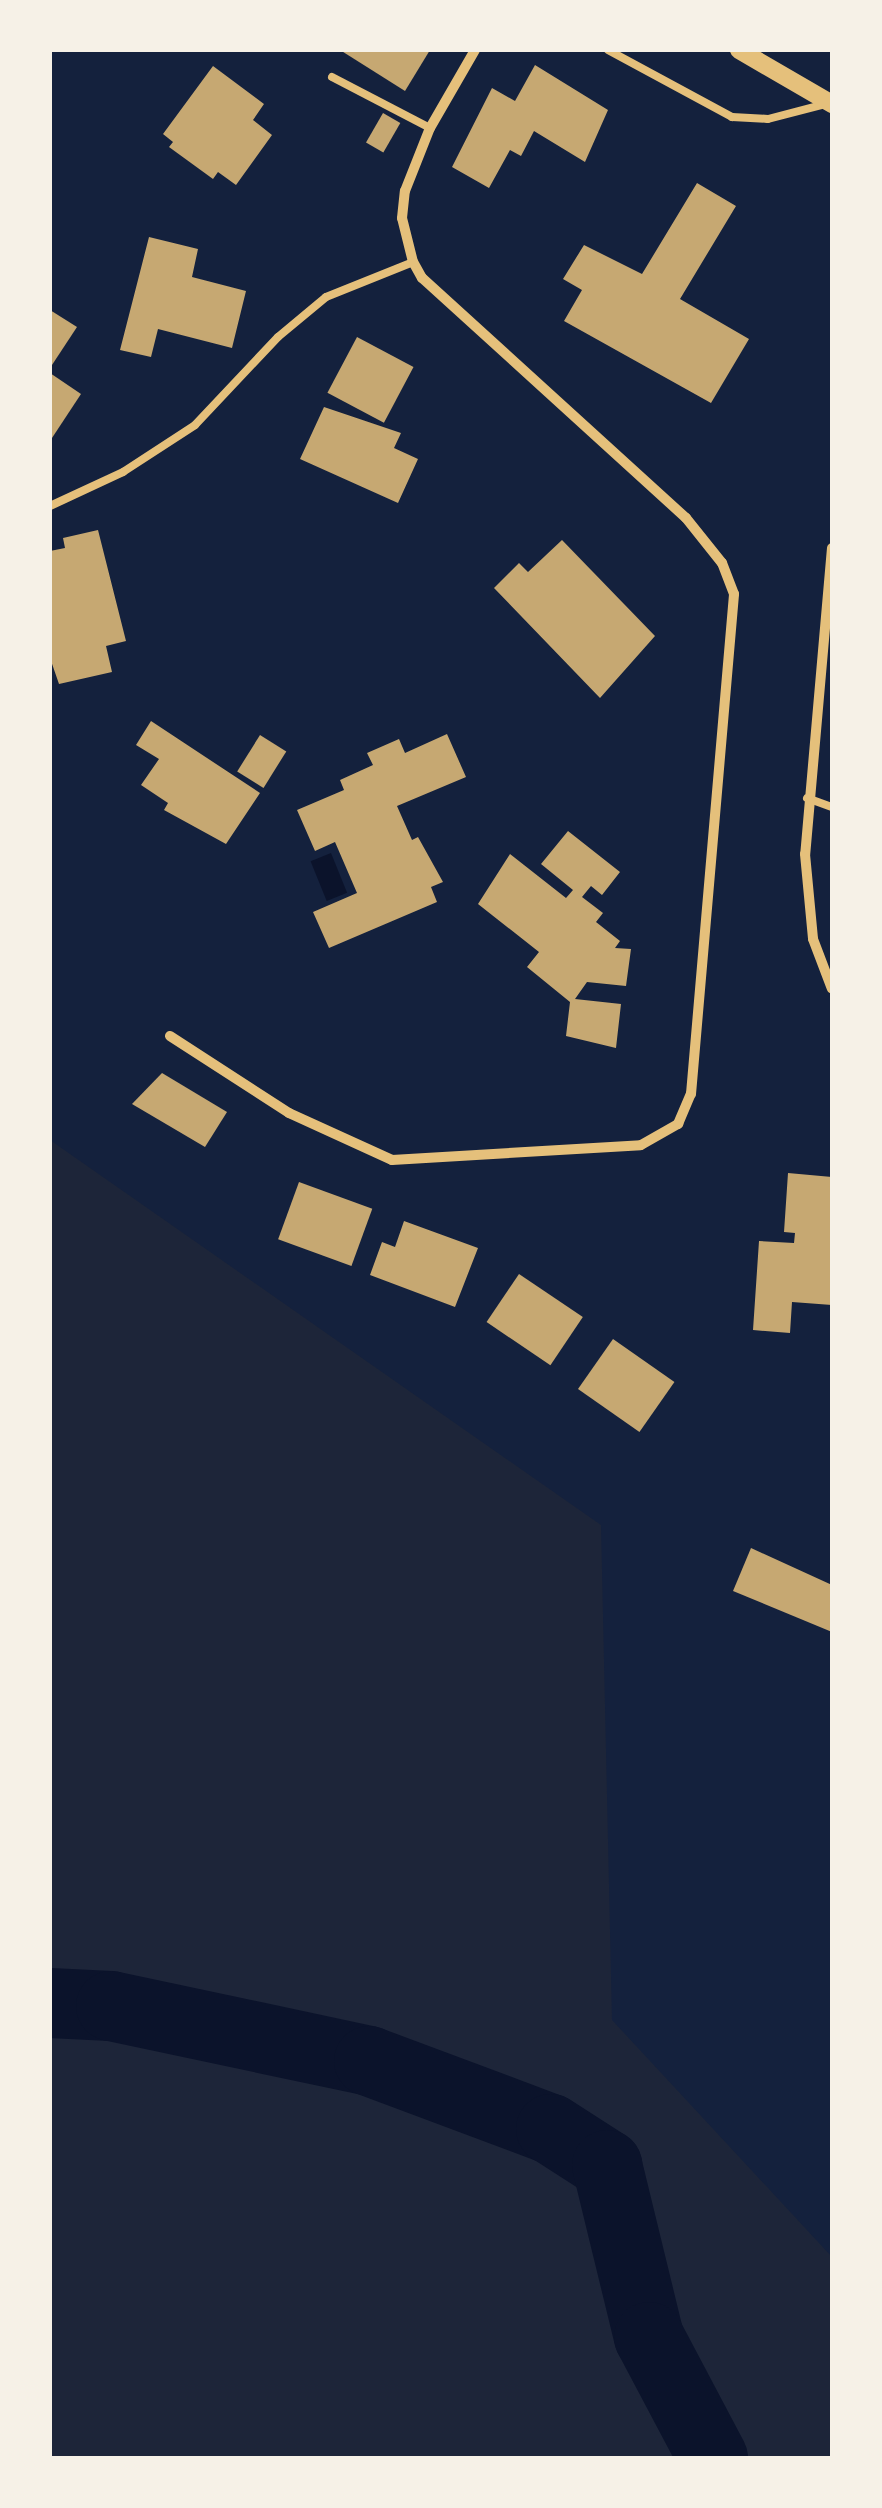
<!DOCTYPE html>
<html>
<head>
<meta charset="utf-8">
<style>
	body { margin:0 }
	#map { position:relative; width:882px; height:2508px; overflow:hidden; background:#14213d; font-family:Roboto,sans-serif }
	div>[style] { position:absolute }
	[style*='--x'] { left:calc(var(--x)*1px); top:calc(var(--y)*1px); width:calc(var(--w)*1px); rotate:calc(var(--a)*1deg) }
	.green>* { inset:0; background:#1d2539 }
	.water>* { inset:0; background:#0b132b; transform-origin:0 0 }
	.river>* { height:70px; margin:-35px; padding:0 35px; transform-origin:35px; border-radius:35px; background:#0b132b }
	.building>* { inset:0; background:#c6a872; transform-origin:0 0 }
	.service>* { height:8px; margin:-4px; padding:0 4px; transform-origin:4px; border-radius:4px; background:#e5c07b }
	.minor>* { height:10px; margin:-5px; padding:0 5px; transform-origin:5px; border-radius:5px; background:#e5c07b }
	.tertiary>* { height:18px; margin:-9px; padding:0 9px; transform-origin:9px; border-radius:9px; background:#e5c07b }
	span { translate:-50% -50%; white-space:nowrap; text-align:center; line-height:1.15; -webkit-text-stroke:8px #f6f1e7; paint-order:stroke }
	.frame { position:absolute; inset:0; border:52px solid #f6f1e7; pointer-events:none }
</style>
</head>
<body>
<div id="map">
	<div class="green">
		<div style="clip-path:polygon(50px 1140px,601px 1525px,612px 2020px,832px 2257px,832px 2458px,50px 2458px)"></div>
	</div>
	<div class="water">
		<div style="left:331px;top:853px;width:43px;height:22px;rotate:68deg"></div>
	</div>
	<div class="river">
		<div style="--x:50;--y:2003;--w:61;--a:2.8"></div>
		<div style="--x:111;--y:2006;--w:264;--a:12"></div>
		<div style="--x:369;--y:2061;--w:194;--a:20.5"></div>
		<div style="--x:551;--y:2129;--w:67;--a:32.7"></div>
		<div style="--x:607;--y:2165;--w:177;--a:76.3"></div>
		<div style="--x:649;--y:2337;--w:137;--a:62.1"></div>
	</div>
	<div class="building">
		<div style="clip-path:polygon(340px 50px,430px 50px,405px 91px)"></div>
		<div style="clip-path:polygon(535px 65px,608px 110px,585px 162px,534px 131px,521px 156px,510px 150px,489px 188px,452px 167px,492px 88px,515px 101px)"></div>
		<div style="clip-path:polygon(213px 66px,264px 104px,253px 120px,272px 135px,236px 185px,218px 172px,213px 179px,169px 147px,173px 142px,163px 134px)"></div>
		<div style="left:383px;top:113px;width:20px;height:34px;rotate:30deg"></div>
		<div style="clip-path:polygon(697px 183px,736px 206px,680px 299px,749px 339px,711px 403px,564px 321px,582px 290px,563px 279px,584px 245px,642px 274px)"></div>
		<div style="clip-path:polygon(149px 237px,198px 249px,192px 277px,246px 291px,232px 348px,158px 329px,151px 357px,120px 350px)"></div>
		<div style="clip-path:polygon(50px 310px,77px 327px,50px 368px)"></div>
		<div style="left:357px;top:337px;width:64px;height:63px;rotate:28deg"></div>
		<div style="clip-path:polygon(50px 373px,81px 394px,50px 441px)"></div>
		<div style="clip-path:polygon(324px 407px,401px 433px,394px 448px,418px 459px,398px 503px,300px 459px)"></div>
		<div style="clip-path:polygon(98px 530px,126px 641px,106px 646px,112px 672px,59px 684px,50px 658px,50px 551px,65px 548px,63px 538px)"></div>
		<div style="clip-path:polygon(562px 540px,655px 636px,600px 698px,494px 588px,519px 563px,528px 572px)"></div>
		<div style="clip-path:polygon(151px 721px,260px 793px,226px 844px,164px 810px,168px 803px,141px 785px,159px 759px,136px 745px)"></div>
		<div style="clip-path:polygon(447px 734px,466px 777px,397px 806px,412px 840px,418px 837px,443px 882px,431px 887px,437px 902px,329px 948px,313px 912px,357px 893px,335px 842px,315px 851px,297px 810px,344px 790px,340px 780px,373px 765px,367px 753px,399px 739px,405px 753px)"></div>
		<div style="left:260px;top:735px;width:31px;height:43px;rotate:32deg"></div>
		<div style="clip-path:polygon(568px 831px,620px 872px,602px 895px,591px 886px,582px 897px,603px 913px,596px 922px,620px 941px,615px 948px,631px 949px,626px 986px,587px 982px,575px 999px,621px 1004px,616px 1048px,566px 1036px,570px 1002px,527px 967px,539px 952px,478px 904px,510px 854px,566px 898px,573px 890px,541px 864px)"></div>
		<div style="clip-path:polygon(162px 1073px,227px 1112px,205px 1147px,132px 1104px)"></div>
		<div style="clip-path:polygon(788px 1173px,832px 1177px,832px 1305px,792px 1302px,790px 1333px,753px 1330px,759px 1241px,794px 1243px,795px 1233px,784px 1232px)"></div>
		<div style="left:299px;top:1182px;width:78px;height:61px;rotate:20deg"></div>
		<div style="clip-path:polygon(404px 1221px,478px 1248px,455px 1307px,370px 1275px,382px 1242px,395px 1247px)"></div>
		<div style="left:519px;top:1274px;width:77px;height:58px;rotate:34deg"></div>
		<div style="left:613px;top:1339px;width:75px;height:61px;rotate:35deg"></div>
		<div style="clip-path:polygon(751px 1548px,832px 1585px,832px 1632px,733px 1591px)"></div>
	</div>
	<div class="service">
		<div style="--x:608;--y:50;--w:141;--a:28.4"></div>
		<div style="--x:732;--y:117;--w:36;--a:3"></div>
		<div style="--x:768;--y:119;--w:59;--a:-14.7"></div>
		<div style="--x:332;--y:77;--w:110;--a:27.5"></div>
		<div style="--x:50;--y:506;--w:81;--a:-25"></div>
		<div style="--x:123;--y:472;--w:86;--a:-33.1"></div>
		<div style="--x:195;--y:425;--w:121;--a:-46.7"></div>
		<div style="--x:278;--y:337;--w:62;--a:-39.8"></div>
		<div style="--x:326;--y:297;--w:94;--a:-21.9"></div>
		<div style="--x:807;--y:798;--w:27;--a:20"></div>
	</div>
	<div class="minor">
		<div style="--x:832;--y:548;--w:307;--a:95"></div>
		<div style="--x:805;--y:854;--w:85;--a:84.6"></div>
		<div style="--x:813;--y:939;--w:53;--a:69.2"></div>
		<div style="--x:170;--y:1036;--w:142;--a:32.9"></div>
		<div style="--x:289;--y:1113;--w:113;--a:24.5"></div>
		<div style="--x:392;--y:1160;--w:249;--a:-3.4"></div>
		<div style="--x:641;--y:1145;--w:43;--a:-29.6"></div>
		<div style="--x:678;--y:1124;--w:33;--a:-67"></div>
		<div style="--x:691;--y:1094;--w:502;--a:-85.08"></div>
		<div style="--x:734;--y:594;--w:33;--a:-111"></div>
		<div style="--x:722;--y:563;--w:58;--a:-128.7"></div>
		<div style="--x:686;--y:518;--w:357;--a:-137.7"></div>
		<div style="--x:422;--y:278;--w:18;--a:-119"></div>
		<div style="--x:413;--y:262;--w:45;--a:-104"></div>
		<div style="--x:402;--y:218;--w:27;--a:-84"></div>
		<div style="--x:405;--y:191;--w:68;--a:-68.4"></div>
		<div style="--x:430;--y:128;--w:90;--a:-60"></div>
	</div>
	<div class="tertiary">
		<div style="--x:739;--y:50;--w:108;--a:30.1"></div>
	</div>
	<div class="frame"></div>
</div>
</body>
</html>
